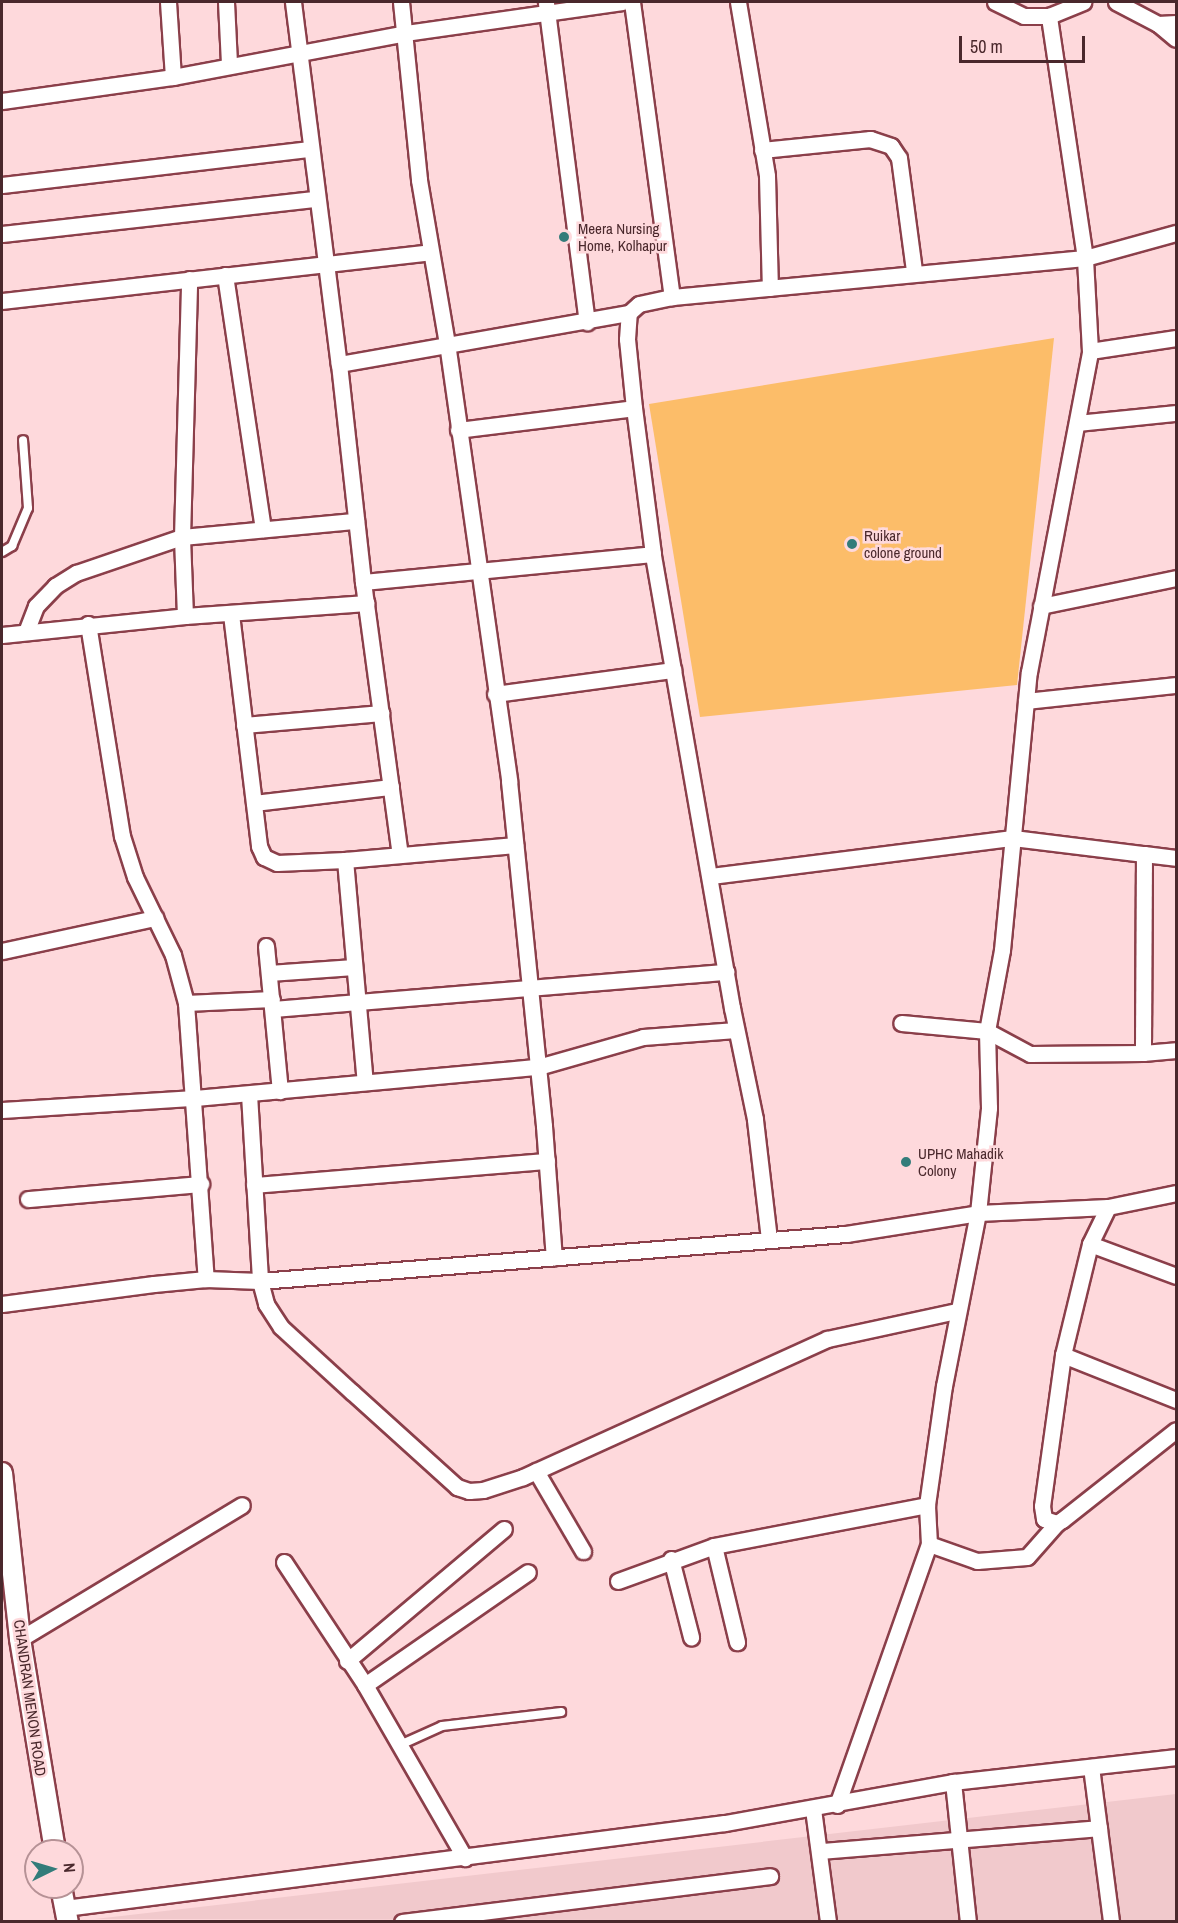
<!DOCTYPE html>
<html>
<head>
<meta charset="utf-8">
<style>
	body { margin:0 }
	#map { position:relative; width:1178px; height:1923px; overflow:hidden; background:#fed9dc; font-family:"Archivo Narrow",sans-serif }
	div>[style] { position:absolute }
	[style*='--x'] { left:calc(var(--x)*1px); top:calc(var(--y)*1px); width:calc(var(--w)*1px); rotate:calc(var(--a)*1deg) }
	.built>* { inset:0; background:#f1c9cc }
	.green>* { inset:0; background:#fcbd69 }
	.roads { filter:drop-shadow(2px 0 #8b3f4a) drop-shadow(-2px 0 #8b3f4a) drop-shadow(0 2px #8b3f4a) drop-shadow(0 -2px #8b3f4a) }
	.service>* { height:8px; margin:-4px; padding:0 4px; transform-origin:4px; border-radius:4px; background:#fff }
	.minor>* { height:15px; margin:-7.5px; padding:0 7.5px; transform-origin:7.5px; border-radius:7.5px; background:#fff }
	.tertiary>* { height:20px; margin:-10px; padding:0 10px; transform-origin:10px; border-radius:10px; background:#fff }
	.dots>* { width:16px; height:16px; translate:-50% -50%; box-sizing:border-box; border:3px solid #fed9dc; border-radius:50% }
	span { translate:-50% -50%; white-space:nowrap; text-align:center; line-height:1.15; -webkit-text-stroke:5px #fed9dc; paint-order:stroke }
	.poi-label { font-size:15px; color:#4a282c }
	.left { translate:0 -50%; text-align:left }
	.street-label { font-size:15px; color:#4a282c }
	.frame { position:absolute; inset:0; border:3px solid #4a282c; pointer-events:none }
	.north { position:absolute; left:24px; top:1839px; width:60px; height:60px; box-sizing:border-box; background:#fed9dc; border:2px solid #b69296; border-radius:50%; rotate:85deg; font-size:16px; font-weight:700; line-height:24px; text-align:center; color:#4a282c }
	.north::after { content:''; display:block; margin:auto; width:21px; height:27px; background:#337c7a; clip-path:polygon(50% 0,100% 100%,50% 72%,0 100%) }
	.scale { position:absolute; left:959px; top:36px; width:126px; height:27px; box-sizing:border-box; border:3px solid #4a282c; border-top:0; padding-left:8px; font-size:18px; line-height:21px; white-space:nowrap; color:#4a282c; -webkit-text-stroke:4px #fed9dc; paint-order:stroke }
</style>
</head>
<body>
<div id="map">
	<div class="built">
		<div style="clip-path:polygon(1176px 1794px,1176px 1921px,95px 1919px)"></div>
	</div>
	<div class="green">
		<div style="clip-path:polygon(1054px 338px,1017px 685px,700px 717px,649px 404px)"></div>
	</div>
	<div class="roads">
		<div class="service">
			<div style="--x:2;--y:552;--w:12;--a:-31"></div>
			<div style="--x:12;--y:546;--w:41;--a:-67.2"></div>
			<div style="--x:28;--y:508;--w:68;--a:-94.2"></div>
			<div style="--x:400;--y:1745;--w:46;--a:-24.3"></div>
			<div style="--x:442;--y:1726;--w:120;--a:-6.7"></div>
		</div>
		<div class="minor">
			<div style="--x:168;--y:2;--w:75;--a:86.2"></div>
			<div style="--x:226;--y:2;--w:62;--a:87.2"></div>
			<div style="--x:293;--y:2;--w:365;--a:82.8"></div>
			<div style="--x:339;--y:364;--w:294;--a:-10"></div>
			<div style="--x:401;--y:2;--w:179;--a:84.2"></div>
			<div style="--x:419;--y:180;--w:165;--a:80.3"></div>
			<div style="--x:447;--y:343;--w:442;--a:81.9"></div>
			<div style="--x:509;--y:781;--w:347;--a:84.2"></div>
			<div style="--x:544;--y:1126;--w:132;--a:85.7"></div>
			<div style="--x:632;--y:2;--w:298;--a:82.3"></div>
			<div style="--x:738;--y:2;--w:176;--a:80.5"></div>
			<div style="--x:767;--y:176;--w:112;--a:88.5"></div>
			<div style="--x:995;--y:2;--w:32;--a:26"></div>
			<div style="--x:1024;--y:16;--w:25;--a:0"></div>
			<div style="--x:1049;--y:16;--w:37;--a:-22"></div>
			<div style="--x:1116;--y:2;--w:47;--a:27.6"></div>
			<div style="--x:1158;--y:24;--w:18;--a:-3"></div>
			<div style="--x:546;--y:3;--w:322;--a:82.7"></div>
			<div style="--x:1158;--y:24;--w:23;--a:40"></div>
			<div style="--x:2;--y:101;--w:173;--a:-8"></div>
			<div style="--x:173;--y:77;--w:236;--a:-10.7"></div>
			<div style="--x:405;--y:33;--w:219;--a:-8.1"></div>
			<div style="--x:762;--y:150;--w:109;--a:-5.8"></div>
			<div style="--x:870;--y:139;--w:22;--a:18"></div>
			<div style="--x:891;--y:146;--w:14;--a:56"></div>
			<div style="--x:899;--y:158;--w:114;--a:82.4"></div>
			<div style="--x:2;--y:185;--w:310;--a:-6.7"></div>
			<div style="--x:2;--y:234;--w:316;--a:-6.4"></div>
			<div style="--x:225;--y:275;--w:257;--a:81.5"></div>
			<div style="--x:2;--y:301;--w:430;--a:-6.5"></div>
			<div style="--x:1090;--y:351;--w:87;--a:-8.6"></div>
			<div style="--x:339;--y:364;--w:219;--a:83.7"></div>
			<div style="--x:363;--y:582;--w:275;--a:82.3"></div>
			<div style="--x:1077;--y:423;--w:100;--a:-5.8"></div>
			<div style="--x:458;--y:430;--w:177;--a:-7.1"></div>
			<div style="--x:363;--y:582;--w:291;--a:-5.5"></div>
			<div style="--x:1041;--y:606;--w:138;--a:-11.7"></div>
			<div style="--x:231;--y:614;--w:234;--a:83.1"></div>
			<div style="--x:259;--y:846;--w:12;--a:66"></div>
			<div style="--x:264;--y:857;--w:14;--a:25"></div>
			<div style="--x:277;--y:863;--w:68;--a:-2.5"></div>
			<div style="--x:345;--y:860;--w:171;--a:-5"></div>
			<div style="--x:185;--y:616;--w:79;--a:-92.2"></div>
			<div style="--x:182;--y:537;--w:258;--a:-88.4"></div>
			<div style="--x:88;--y:624;--w:215;--a:80.9"></div>
			<div style="--x:122;--y:836;--w:43;--a:72.4"></div>
			<div style="--x:135;--y:877;--w:87;--a:64"></div>
			<div style="--x:173;--y:955;--w:50;--a:74.8"></div>
			<div style="--x:186;--y:1003;--w:277;--a:85.9"></div>
			<div style="--x:26;--y:632;--w:28;--a:-69"></div>
			<div style="--x:36;--y:606;--w:28;--a:-46"></div>
			<div style="--x:55;--y:586;--w:25;--a:-32"></div>
			<div style="--x:76;--y:573;--w:112;--a:-18.8"></div>
			<div style="--x:182;--y:537;--w:175;--a:-5.3"></div>
			<div style="--x:2;--y:635;--w:184;--a:-5.9"></div>
			<div style="--x:185;--y:616;--w:182;--a:-4.1"></div>
			<div style="--x:495;--y:694;--w:180;--a:-7.7"></div>
			<div style="--x:1026;--y:701;--w:151;--a:-6.1"></div>
			<div style="--x:244;--y:725;--w:138;--a:-5"></div>
			<div style="--x:254;--y:803;--w:138;--a:-6.7"></div>
			<div style="--x:1144;--y:854;--w:32;--a:7"></div>
			<div style="--x:345;--y:860;--w:223;--a:84.9"></div>
			<div style="--x:711;--y:876;--w:304;--a:-7.2"></div>
			<div style="--x:1013;--y:838;--w:132;--a:7"></div>
			<div style="--x:1144;--y:854;--w:199;--a:90.3"></div>
			<div style="--x:1143;--y:1053;--w:113;--a:179.5"></div>
			<div style="--x:1030;--y:1054;--w:49;--a:-151.9"></div>
			<div style="--x:987;--y:1031;--w:86;--a:-174.7"></div>
			<div style="--x:266;--y:946;--w:146;--a:84.5"></div>
			<div style="--x:2;--y:951;--w:157;--a:-12.2"></div>
			<div style="--x:269;--y:973;--w:85;--a:-4"></div>
			<div style="--x:186;--y:1003;--w:86;--a:-2.7"></div>
			<div style="--x:273;--y:1009;--w:455;--a:-4.7"></div>
			<div style="--x:1143;--y:1053;--w:33;--a:-5"></div>
			<div style="--x:249;--y:1094;--w:187;--a:86.6"></div>
			<div style="--x:260;--y:1281;--w:24;--a:75"></div>
			<div style="--x:266;--y:1304;--w:27;--a:57"></div>
			<div style="--x:281;--y:1327;--w:96;--a:42.5"></div>
			<div style="--x:352;--y:1392;--w:142;--a:42.1"></div>
			<div style="--x:457;--y:1487;--w:13;--a:18"></div>
			<div style="--x:469;--y:1491;--w:14;--a:-4"></div>
			<div style="--x:483;--y:1490;--w:42;--a:-18"></div>
			<div style="--x:523;--y:1477;--w:334;--a:-24.4"></div>
			<div style="--x:827;--y:1339;--w:132;--a:-12.2"></div>
			<div style="--x:2;--y:1110;--w:193;--a:-3.6"></div>
			<div style="--x:195;--y:1098;--w:344;--a:-5.2"></div>
			<div style="--x:538;--y:1067;--w:109;--a:-15.9"></div>
			<div style="--x:643;--y:1037;--w:93;--a:-4.3"></div>
			<div style="--x:254;--y:1185;--w:294;--a:-4.7"></div>
			<div style="--x:28;--y:1199;--w:174;--a:-5"></div>
			<div style="--x:1108;--y:1207;--w:41;--a:115.9"></div>
			<div style="--x:1090;--y:1244;--w:114;--a:103.7"></div>
			<div style="--x:1063;--y:1355;--w:152;--a:97.9"></div>
			<div style="--x:1042;--y:1506;--w:13;--a:81"></div>
			<div style="--x:1044;--y:1519;--w:14;--a:17"></div>
			<div style="--x:1057;--y:1523;--w:6;--a:-31"></div>
			<div style="--x:1062;--y:1520;--w:145;--a:-38.3"></div>
			<div style="--x:769;--y:1239;--w:121;--a:-96.7"></div>
			<div style="--x:755;--y:1119;--w:113;--a:-101.7"></div>
			<div style="--x:732;--y:1008;--w:461;--a:-99.9"></div>
			<div style="--x:653;--y:554;--w:147;--a:-97.4"></div>
			<div style="--x:634;--y:408;--w:69;--a:-95.8"></div>
			<div style="--x:627;--y:339;--w:26;--a:-86"></div>
			<div style="--x:629;--y:313;--w:13;--a:-42"></div>
			<div style="--x:639;--y:304;--w:34;--a:-12"></div>
			<div style="--x:672;--y:297;--w:415;--a:-5.4"></div>
			<div style="--x:1085;--y:258;--w:94;--a:-15.4"></div>
			<div style="--x:1090;--y:1244;--w:92;--a:20.4"></div>
			<div style="--x:2;--y:1304;--w:153;--a:-7.5"></div>
			<div style="--x:154;--y:1284;--w:52;--a:-5.5"></div>
			<div style="--x:206;--y:1279;--w:54;--a:2.1"></div>
			<div style="--x:260;--y:1281;--w:588;--a:-4.59"></div>
			<div style="--x:846;--y:1234;--w:134;--a:-9"></div>
			<div style="--x:978;--y:1213;--w:130;--a:-2.6"></div>
			<div style="--x:1108;--y:1207;--w:69;--a:-11.6"></div>
			<div style="--x:1063;--y:1355;--w:122;--a:21.7"></div>
			<div style="--x:536;--y:1471;--w:93;--a:59.6"></div>
			<div style="--x:929;--y:1544;--w:51;--a:19.5"></div>
			<div style="--x:977;--y:1561;--w:50;--a:-4.6"></div>
			<div style="--x:1027;--y:1557;--w:45;--a:-48.6"></div>
			<div style="--x:714;--y:1546;--w:99;--a:76.5"></div>
			<div style="--x:671;--y:1559;--w:81;--a:75.6"></div>
			<div style="--x:284;--y:1562;--w:147;--a:56.6"></div>
			<div style="--x:365;--y:1685;--w:200;--a:60"></div>
			<div style="--x:618;--y:1581;--w:102;--a:-20"></div>
			<div style="--x:714;--y:1546;--w:217;--a:-10.9"></div>
			<div style="--x:20;--y:1639;--w:259;--a:-31.1"></div>
			<div style="--x:347;--y:1661;--w:205;--a:-40.1"></div>
			<div style="--x:365;--y:1685;--w:198;--a:-34.7"></div>
			<div style="--x:1091;--y:1767;--w:156;--a:82.6"></div>
			<div style="--x:953;--y:1782;--w:141;--a:83.9"></div>
			<div style="--x:837;--y:1805;--w:277;--a:-70.6"></div>
			<div style="--x:929;--y:1544;--w:39;--a:-93"></div>
			<div style="--x:927;--y:1505;--w:120;--a:-81.9"></div>
			<div style="--x:944;--y:1386;--w:176;--a:-78.9"></div>
			<div style="--x:978;--y:1213;--w:106;--a:-84"></div>
			<div style="--x:989;--y:1108;--w:77;--a:-91.5"></div>
			<div style="--x:987;--y:1031;--w:82;--a:-79.5"></div>
			<div style="--x:1002;--y:950;--w:279;--a:-84.5"></div>
			<div style="--x:1029;--y:672;--w:327;--a:-79.2"></div>
			<div style="--x:1090;--y:351;--w:93;--a:-93.1"></div>
			<div style="--x:1085;--y:258;--w:245;--a:-98.5"></div>
			<div style="--x:813;--y:1809;--w:114;--a:82.4"></div>
			<div style="--x:821;--y:1851;--w:279;--a:-4.7"></div>
			<div style="--x:65;--y:1908;--w:665;--a:-7.34"></div>
			<div style="--x:725;--y:1823;--w:232;--a:-10.2"></div>
			<div style="--x:953;--y:1782;--w:224;--a:-6.4"></div>
			<div style="--x:402;--y:1922;--w:371;--a:-7.1"></div>
		</div>
		<div class="tertiary">
			<div style="--x:2;--y:1473;--w:167;--a:83.8"></div>
			<div style="--x:20;--y:1639;--w:215;--a:80.6"></div>
			<div style="--x:61;--y:1887;--w:36;--a:79"></div>
		</div>
	</div>
	<div class="dots">
		<div style="left:564px;top:237px;background:#337c7a"></div>
		<div style="left:852px;top:544px;background:#337c7a"></div>
		<div style="left:906px;top:1162px;background:#337c7a"></div>
	</div>
	<div class="poi-label">
		<span class="left" style="left:578px;top:237px">Meera Nursing<br>Home, Kolhapur</span>
		<span class="left" style="left:864px;top:544px">Ruikar<br>colone ground</span>
		<span class="left" style="left:918px;top:1162px">UPHC Mahadik<br>Colony</span>
	</div>
	<div class="street-label">
		<span style="left:30px;top:1698px;rotate:82deg">CHANDRAN MENON ROAD</span>
	</div>
	<div class="frame"></div>
	<div class="north">N</div>
	<div class="scale">50 m</div>
</div>
</body>
</html>
